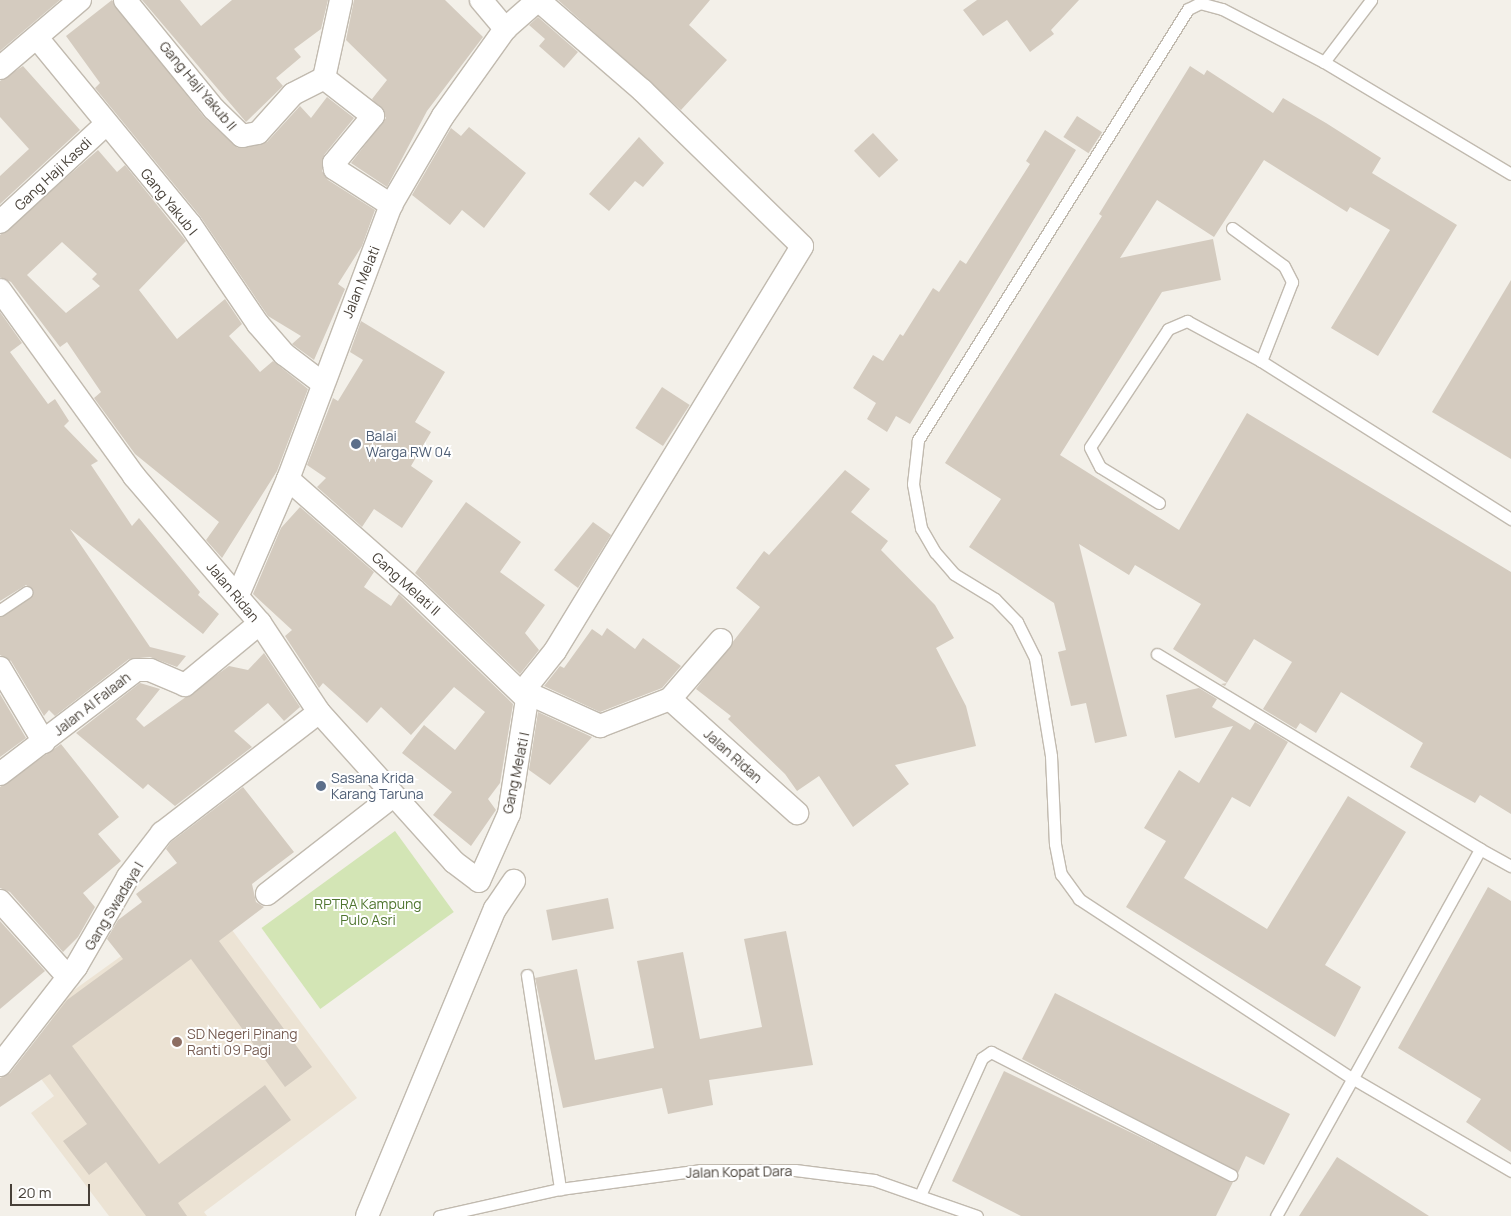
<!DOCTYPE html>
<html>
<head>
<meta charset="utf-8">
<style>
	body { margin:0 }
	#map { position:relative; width:1511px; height:1216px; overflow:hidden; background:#f3f0e9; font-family:Manrope,sans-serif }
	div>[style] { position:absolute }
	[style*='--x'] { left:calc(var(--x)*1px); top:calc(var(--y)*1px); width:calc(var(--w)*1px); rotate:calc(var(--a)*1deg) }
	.education>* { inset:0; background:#ece3d4 }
	.green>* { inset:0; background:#d3e5b5; transform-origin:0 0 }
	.building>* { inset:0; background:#d4cbbf; transform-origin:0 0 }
	.roads { filter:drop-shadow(1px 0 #c1baaf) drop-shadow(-1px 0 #c1baaf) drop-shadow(0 1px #c1baaf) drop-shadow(0 -1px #c1baaf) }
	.lane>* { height:11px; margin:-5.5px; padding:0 5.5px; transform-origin:5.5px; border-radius:5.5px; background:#fff }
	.street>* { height:22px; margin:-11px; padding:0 11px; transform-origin:11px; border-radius:11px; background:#fff }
	.dots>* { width:14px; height:14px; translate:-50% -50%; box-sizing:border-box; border:2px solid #fff; border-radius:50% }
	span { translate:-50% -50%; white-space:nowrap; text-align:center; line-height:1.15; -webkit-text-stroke:4px #fff; paint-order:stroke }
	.street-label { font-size:14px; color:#474038 }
	.service-label { font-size:14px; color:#4e5e75 }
	.left { translate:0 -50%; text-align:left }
	.park-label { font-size:14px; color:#4f752f }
	.education-label { font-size:14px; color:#785e54 }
	.scale { position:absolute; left:10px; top:1184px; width:80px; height:22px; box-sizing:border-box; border:2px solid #474038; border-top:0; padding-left:6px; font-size:15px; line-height:18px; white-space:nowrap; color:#474038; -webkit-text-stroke:4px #fff; paint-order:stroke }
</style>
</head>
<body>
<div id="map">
	<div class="education">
		<div style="clip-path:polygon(206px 895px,357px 1098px,204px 1212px,207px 1216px,109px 1216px,31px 1113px,54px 1096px,26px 1059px,53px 1025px,49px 1008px)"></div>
	</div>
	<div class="green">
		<div style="left:395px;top:831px;width:100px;height:165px;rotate:54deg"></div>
	</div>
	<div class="building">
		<div style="clip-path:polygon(0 0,60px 0,0 51px)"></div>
		<div style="clip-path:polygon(112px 0,204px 117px,238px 148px,267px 142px,300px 106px,311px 118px,327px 97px,354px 118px,324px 155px,322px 171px,328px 180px,375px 210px,362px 246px,338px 284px,345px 289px,314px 360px,292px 344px,301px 336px,268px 316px,200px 216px,95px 88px,100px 83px,66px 36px)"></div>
		<div style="clip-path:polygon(142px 0,180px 0,201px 26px,232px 0,328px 0,321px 29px,294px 49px,301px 57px,276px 78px,283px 86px,246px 122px)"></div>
		<div style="clip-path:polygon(354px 0,445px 0,483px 37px,427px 111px,387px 187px,351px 163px,386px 118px,372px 99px,387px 80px,346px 40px)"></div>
		<div style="clip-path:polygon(558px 0,710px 0,689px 25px,727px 60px,681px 110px)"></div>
		<div style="clip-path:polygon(977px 0,1079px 0,1051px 30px,1054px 34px,1030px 52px,1007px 20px,983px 36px,963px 10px)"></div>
		<div style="clip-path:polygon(538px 17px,578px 52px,564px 68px,539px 46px,545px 39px,529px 25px)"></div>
		<div style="clip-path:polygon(23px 66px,80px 130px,0 204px,0 176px,29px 149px,0 117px,0 81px)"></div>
		<div style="clip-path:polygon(1190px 66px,1204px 75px,1207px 70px,1273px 113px,1283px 98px,1326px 123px,1381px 158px,1372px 173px,1457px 225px,1378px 356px,1331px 328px,1390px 230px,1350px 207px,1347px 212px,1264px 160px,1214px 237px,1157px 200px,1120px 258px,1213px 239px,1221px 280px,1162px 292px,1060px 455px,1179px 530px,1247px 413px,1511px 572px,1511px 814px,1480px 795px,1475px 803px,1410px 767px,1423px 743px,1341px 692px,1316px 733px,1300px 723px,1296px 729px,1263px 709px,1292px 662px,1254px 639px,1225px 686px,1221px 684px,1227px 683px,1173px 649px,1201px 604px,1135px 565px,1129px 575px,1079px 544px,1127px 736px,1095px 743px,1086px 703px,1071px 706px,1058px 652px,1066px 650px,1054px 603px,969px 547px,1001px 499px,945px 463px,1102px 216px,1099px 214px)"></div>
		<div style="left:1077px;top:116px;width:30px;height:25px;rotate:33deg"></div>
		<div style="clip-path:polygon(469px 127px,526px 173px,484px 228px,462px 210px,450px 225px,412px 195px,451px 128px,461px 136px)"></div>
		<div style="clip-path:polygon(1045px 130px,1076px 150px,910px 424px,896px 416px,887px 432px,867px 419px,876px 403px,853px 388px,873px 355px,883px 361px,900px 334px,903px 336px,933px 288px,939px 292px,960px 260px,966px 264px,1030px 164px,1026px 161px)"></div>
		<div style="left:873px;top:133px;width:37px;height:26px;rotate:47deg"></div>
		<div style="clip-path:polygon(639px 137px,664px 163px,643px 187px,635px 181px,609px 211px,589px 194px)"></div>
		<div style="clip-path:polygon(evenodd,98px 150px,117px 172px,125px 165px,186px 241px,139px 290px,177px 339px,225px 299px,242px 324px,229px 336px,260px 372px,273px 361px,308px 389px,277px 471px,222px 558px,206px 540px,219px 522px,135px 454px,94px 398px,101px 392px,67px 342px,60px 347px,11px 282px,0 277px,0 235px,98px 150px,62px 242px,97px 274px,92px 279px,100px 286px,66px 313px,27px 275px,62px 242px)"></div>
		<div style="clip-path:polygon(1511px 280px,1511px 459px,1432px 412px)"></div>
		<div style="clip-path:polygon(0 312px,22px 343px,10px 352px,48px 404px,55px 399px,69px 421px,64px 426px,98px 461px,91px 465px,132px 526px,139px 518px,200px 592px,198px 595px,219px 614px,203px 634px,70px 529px,150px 647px,186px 656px,177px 667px,150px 657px,129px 659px,55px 716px,49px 710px,44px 716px,11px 661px,0 655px,0 617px,34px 592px,26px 585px,0 601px)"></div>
		<div style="clip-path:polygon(361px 321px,445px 372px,415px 422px,431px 432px,411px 466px,433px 481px,402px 528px,374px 509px,362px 527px,317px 487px,326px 478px,307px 465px,333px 398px,338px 401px,363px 360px,350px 352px)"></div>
		<div style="left:662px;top:387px;width:33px;height:49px;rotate:33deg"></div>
		<div style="clip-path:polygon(845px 470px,870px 489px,851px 512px,888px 541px,881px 550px,935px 605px,954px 638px,936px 648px,966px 706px,976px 746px,895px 765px,909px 784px,853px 827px,819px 776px,797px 791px,785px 774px,728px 719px,731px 716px,696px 689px,760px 607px,736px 588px,764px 551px,769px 555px)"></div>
		<div style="clip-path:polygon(466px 502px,521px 542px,500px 572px,545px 605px,525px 633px,539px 650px,520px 674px,415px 573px)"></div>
		<div style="clip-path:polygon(300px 507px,374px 572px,364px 587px,391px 606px,399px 594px,513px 704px,500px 783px,488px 799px,496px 810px,471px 846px,433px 815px,452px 792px,402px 753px,424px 725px,455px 750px,485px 712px,454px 687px,411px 735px,381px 707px,367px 723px,323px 683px,319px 688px,285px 636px,292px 630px,253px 594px,281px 528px)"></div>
		<div style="clip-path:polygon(593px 522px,611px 535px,578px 588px,554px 570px)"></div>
		<div style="clip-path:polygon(607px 628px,635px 649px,643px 638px,681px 666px,662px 688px,600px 712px,544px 686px,560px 666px,564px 668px,592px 629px,602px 636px)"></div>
		<div style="clip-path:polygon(264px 653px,300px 707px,284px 721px,268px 703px,234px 731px,252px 747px,175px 806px,148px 784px,143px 789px,76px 733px,140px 683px,160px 689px,136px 719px,144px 727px,229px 666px,248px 670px)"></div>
		<div style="clip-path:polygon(1199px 688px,1217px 699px,1212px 707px,1250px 730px,1255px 722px,1288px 742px,1250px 807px,1232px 797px,1184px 878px,1267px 929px,1348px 796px,1406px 832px,1325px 965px,1361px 987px,1335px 1037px,1126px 907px,1166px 841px,1144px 828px,1179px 770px,1199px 783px,1233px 726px,1175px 738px,1166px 695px)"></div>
		<div style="clip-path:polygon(0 694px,26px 738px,0 757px)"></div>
		<div style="clip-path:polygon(538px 712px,592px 737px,550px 785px,529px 770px)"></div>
		<div style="clip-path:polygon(61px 744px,119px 817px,98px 834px,121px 861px,83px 893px,95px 907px,78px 937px,63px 952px,10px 892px,0 888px,0 787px)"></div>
		<div style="clip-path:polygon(243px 787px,294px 852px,252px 884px,256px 902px,264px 907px,219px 941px,312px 1067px,285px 1087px,191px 959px,72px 1046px,159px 1164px,265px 1085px,291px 1120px,178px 1203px,187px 1216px,146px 1216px,106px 1162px,89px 1175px,63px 1141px,87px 1124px,50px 1074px,0 1107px,0 1078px,10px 1073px,67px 1000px,123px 959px,107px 939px,118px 920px,142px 902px,136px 894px,177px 863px,166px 849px,171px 842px)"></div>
		<div style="clip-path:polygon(1488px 887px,1511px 901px,1511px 1152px,1466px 1122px,1481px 1099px,1398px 1048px)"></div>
		<div style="left:608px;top:898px;width:31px;height:63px;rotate:79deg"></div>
		<div style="clip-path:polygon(0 921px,45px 971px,0 1009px)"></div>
		<div style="clip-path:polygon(786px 931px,813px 1065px,709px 1080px,713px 1105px,668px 1114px,662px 1088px,563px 1108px,535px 978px,577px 969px,595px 1060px,654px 1048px,637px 961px,683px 952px,700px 1039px,762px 1027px,744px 939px)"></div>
		<div style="clip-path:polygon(1055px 993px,1290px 1114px,1264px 1165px,1246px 1156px,1238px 1173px,1022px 1059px)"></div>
		<div style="clip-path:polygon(1004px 1071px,1233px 1182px,1216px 1216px,1021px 1216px,952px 1181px)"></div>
		<div style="clip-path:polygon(1337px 1157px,1429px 1216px,1299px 1216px)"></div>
	</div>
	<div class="roads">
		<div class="lane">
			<div style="--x:1324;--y:62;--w:78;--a:-52.8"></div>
			<div style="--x:1511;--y:174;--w:218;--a:-149.1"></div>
			<div style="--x:1324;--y:62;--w:115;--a:-152.5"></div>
			<div style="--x:1222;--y:9;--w:23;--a:-165"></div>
			<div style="--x:1200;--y:3;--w:13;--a:153"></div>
			<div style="--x:1188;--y:9;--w:509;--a:122.07"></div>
			<div style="--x:918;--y:440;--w:44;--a:96.5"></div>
			<div style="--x:913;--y:484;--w:45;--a:79.7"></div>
			<div style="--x:921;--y:528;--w:28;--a:60"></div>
			<div style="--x:935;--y:552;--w:29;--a:49"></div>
			<div style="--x:954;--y:574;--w:48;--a:31.4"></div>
			<div style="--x:995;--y:599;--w:32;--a:46"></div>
			<div style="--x:1017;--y:622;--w:40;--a:63.4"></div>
			<div style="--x:1035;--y:658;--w:99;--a:80.7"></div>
			<div style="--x:1051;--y:756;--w:88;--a:87.4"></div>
			<div style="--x:1055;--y:844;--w:31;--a:79"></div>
			<div style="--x:1061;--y:874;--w:31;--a:54"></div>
			<div style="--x:1079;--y:899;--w:326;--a:33.3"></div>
			<div style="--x:1352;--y:1078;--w:184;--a:30.3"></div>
			<div style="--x:1232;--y:228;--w:64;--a:36.2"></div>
			<div style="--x:1284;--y:266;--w:18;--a:63"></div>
			<div style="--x:1292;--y:282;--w:85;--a:111.4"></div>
			<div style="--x:1261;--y:361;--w:296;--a:32.3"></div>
			<div style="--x:1159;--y:503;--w:69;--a:-148.6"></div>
			<div style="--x:1100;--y:467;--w:22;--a:-117"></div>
			<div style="--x:1090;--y:447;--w:141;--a:-56.5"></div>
			<div style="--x:1168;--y:329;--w:21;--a:-23"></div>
			<div style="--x:1187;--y:321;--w:84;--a:28.4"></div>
			<div style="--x:0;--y:610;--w:32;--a:-34"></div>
			<div style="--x:1157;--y:654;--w:377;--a:31.1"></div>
			<div style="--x:527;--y:975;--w:217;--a:81.2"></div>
			<div style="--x:921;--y:1193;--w:148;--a:-65.7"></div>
			<div style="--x:982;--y:1058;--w:11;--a:-34"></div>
			<div style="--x:991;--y:1052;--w:270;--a:27.1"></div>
			<div style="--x:439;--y:1216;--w:124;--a:-12.6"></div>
			<div style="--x:560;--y:1189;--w:141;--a:-7.7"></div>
			<div style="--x:700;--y:1170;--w:95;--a:0"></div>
			<div style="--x:795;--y:1170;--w:80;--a:7.2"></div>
			<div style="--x:874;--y:1180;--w:109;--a:19.3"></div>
			<div style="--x:1276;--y:1216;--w:420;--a:-60.9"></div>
			<div style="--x:1480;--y:849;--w:35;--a:29"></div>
		</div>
		<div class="street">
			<div style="--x:125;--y:0;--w:141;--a:50.8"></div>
			<div style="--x:214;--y:109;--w:39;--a:44"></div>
			<div style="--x:242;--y:136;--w:16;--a:-11"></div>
			<div style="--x:258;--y:133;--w:52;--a:-48.1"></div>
			<div style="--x:293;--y:94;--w:35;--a:-27"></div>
			<div style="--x:481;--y:0;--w:38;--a:50"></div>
			<div style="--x:38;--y:39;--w:239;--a:50.6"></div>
			<div style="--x:190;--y:224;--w:121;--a:55.8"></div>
			<div style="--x:258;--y:324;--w:40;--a:49"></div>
			<div style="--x:284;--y:354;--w:48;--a:37.3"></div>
			<div style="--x:0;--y:68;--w:105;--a:-40.4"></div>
			<div style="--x:324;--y:78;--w:62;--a:37.8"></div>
			<div style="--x:373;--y:116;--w:61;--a:129.7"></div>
			<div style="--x:334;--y:163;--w:6;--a:81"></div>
			<div style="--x:335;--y:169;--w:67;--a:32.7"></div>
			<div style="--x:324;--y:78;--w:80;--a:-77.7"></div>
			<div style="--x:0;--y:222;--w:143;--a:-42.7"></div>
			<div style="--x:0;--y:290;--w:229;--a:54.2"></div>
			<div style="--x:134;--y:476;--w:194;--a:49.4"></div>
			<div style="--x:260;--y:623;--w:107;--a:56.5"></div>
			<div style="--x:319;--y:712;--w:202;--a:48"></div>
			<div style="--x:454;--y:862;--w:31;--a:37"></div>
			<div style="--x:479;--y:881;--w:73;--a:-65.9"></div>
			<div style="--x:509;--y:814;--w:116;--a:-81.1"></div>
			<div style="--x:527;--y:699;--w:157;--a:-136"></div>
			<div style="--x:414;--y:590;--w:168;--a:-138.6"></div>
			<div style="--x:238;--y:595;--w:126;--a:-66.7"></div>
			<div style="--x:288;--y:479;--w:293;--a:-69.4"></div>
			<div style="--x:391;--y:205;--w:103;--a:-59.7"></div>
			<div style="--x:443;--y:116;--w:107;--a:-54.5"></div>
			<div style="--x:505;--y:29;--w:44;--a:-41.3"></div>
			<div style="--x:0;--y:668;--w:86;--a:59.3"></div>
			<div style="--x:523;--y:691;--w:51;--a:-51.3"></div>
			<div style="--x:555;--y:651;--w:474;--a:-58.6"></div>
			<div style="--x:802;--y:246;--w:223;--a:-135.7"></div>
			<div style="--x:642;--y:90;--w:138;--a:-139.1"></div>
			<div style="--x:523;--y:691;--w:85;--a:24.4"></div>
			<div style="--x:600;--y:726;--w:75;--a:-21.1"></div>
			<div style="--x:670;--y:699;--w:78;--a:-49.2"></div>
			<div style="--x:670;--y:699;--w:171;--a:41.9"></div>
			<div style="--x:0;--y:774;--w:171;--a:-37.4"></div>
			<div style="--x:136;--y:670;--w:14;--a:0"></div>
			<div style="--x:150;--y:670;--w:38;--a:23"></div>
			<div style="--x:185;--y:685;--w:97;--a:-39.6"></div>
			<div style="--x:267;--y:894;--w:160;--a:-37.9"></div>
			<div style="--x:0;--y:901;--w:102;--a:48.2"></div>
			<div style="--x:0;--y:1065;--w:124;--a:-52.2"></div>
			<div style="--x:76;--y:967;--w:104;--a:-60"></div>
			<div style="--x:128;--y:877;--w:56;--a:-52.3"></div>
			<div style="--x:162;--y:833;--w:198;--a:-37.6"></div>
			<div style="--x:367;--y:1216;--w:333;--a:-67.4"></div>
			<div style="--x:495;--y:909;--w:34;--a:-56"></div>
		</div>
	</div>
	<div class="dots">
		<div style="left:356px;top:444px;background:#5c6f8a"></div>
		<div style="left:321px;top:786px;background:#5c6f8a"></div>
		<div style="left:177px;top:1042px;background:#8d6e63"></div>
	</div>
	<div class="street-label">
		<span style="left:198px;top:86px;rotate:50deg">Gang Haji Yakub II</span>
		<span style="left:53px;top:174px;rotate:-43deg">Gang Haji Kasdi</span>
		<span style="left:169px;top:202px;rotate:51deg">Gang Yakub I</span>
		<span style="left:361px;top:282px;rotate:-68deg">Jalan Melati</span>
		<span style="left:406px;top:584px;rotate:42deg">Gang Melati II</span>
		<span style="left:233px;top:592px;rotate:50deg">Jalan Ridan</span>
		<span style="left:92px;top:704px;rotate:-38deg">Jalan Al Falaah</span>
		<span style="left:733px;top:756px;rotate:42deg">Jalan Ridan</span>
		<span style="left:516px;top:773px;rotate:-78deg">Gang Melati I</span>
		<span style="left:114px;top:906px;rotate:-59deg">Gang Swadaya I</span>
		<span style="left:739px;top:1172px;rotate:-1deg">Jalan Kopat Dara</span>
	</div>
	<div class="service-label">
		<span class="left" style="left:366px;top:444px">Balai<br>Warga RW 04</span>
		<span class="left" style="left:331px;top:786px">Sasana Krida<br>Karang Taruna</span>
	</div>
	<div class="park-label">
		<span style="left:368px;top:912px">RPTRA Kampung<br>Pulo Asri</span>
	</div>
	<div class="education-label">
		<span class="left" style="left:187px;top:1042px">SD Negeri Pinang<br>Ranti 09 Pagi</span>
	</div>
	<div class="scale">20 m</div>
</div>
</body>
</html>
